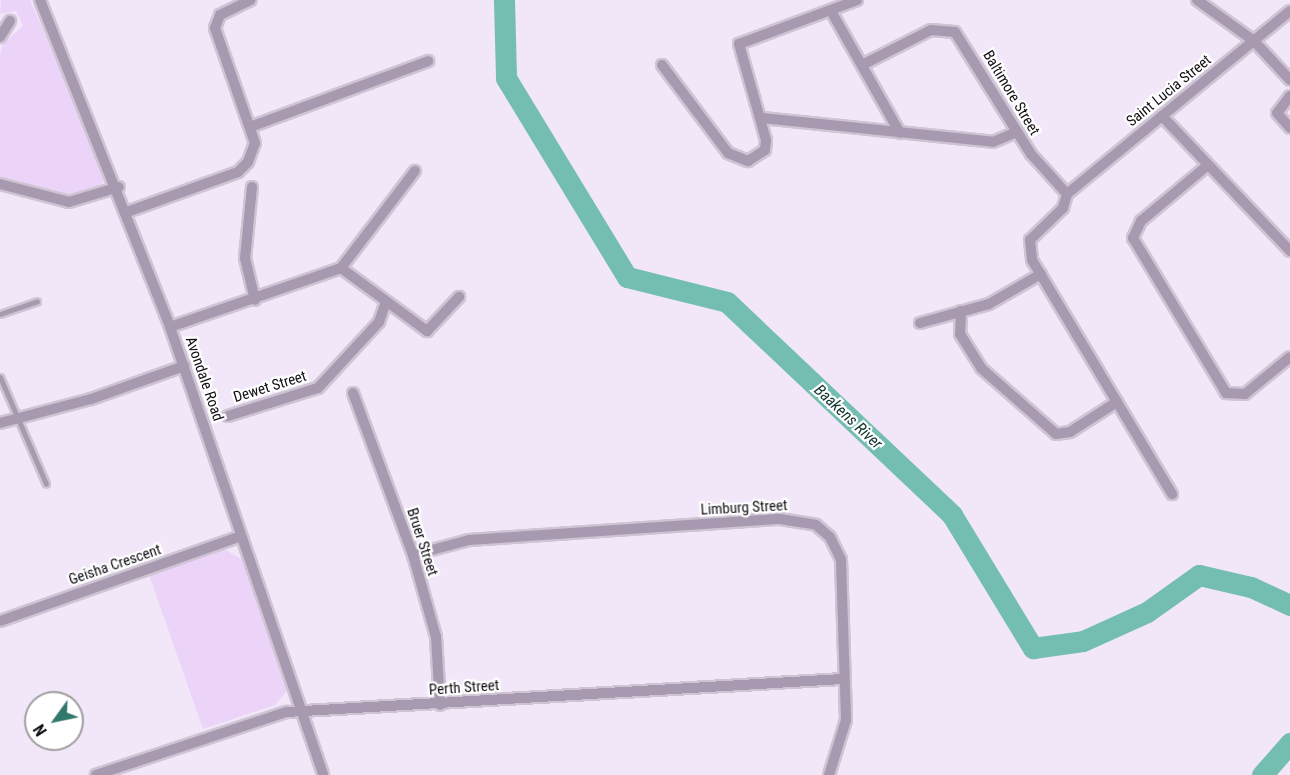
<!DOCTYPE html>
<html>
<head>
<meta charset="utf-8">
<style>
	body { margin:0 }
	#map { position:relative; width:1290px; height:775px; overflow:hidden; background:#f2e7f8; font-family:"Roboto Condensed",sans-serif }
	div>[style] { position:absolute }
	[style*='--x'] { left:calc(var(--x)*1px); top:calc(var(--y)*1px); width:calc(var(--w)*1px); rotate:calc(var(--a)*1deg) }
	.green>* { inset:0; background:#ecd4f9 }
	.river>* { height:21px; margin:-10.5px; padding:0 10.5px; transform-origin:10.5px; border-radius:10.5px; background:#73beb1 }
	.roads { filter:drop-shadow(2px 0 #cec4d4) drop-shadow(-2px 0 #cec4d4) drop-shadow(0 2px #cec4d4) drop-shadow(0 -2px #cec4d4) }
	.lane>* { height:5px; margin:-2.5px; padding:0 2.5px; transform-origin:2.5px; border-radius:2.5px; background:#a799af }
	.street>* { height:10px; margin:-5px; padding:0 5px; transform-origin:5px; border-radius:5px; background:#a799af }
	span { translate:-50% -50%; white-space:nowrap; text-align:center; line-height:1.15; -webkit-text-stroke:4.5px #fff; paint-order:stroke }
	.street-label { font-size:15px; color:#130f15 }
	.water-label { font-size:16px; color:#0f342e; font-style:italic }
	.north { position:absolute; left:24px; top:691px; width:60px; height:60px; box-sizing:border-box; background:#fff; border:2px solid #a19fa1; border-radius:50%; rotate:237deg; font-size:16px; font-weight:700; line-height:24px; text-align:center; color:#130f15 }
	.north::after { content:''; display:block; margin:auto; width:21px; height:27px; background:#33786d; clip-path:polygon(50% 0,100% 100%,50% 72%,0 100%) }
</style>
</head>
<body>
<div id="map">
	<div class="green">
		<div style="clip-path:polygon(1px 0,30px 0,104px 169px,103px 183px,89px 194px,57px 195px,0 177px,0 54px,3px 44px,23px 26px,16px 11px,0 14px)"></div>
		<div style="clip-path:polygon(224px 549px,243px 560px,287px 691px,275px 705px,203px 729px,149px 575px)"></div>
	</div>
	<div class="river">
		<div style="--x:504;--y:0;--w:78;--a:88.5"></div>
		<div style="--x:506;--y:78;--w:233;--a:58.7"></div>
		<div style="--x:627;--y:277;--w:103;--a:14"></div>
		<div style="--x:727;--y:302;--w:310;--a:43.4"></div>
		<div style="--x:952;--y:515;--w:156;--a:58.7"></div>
		<div style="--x:1033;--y:648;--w:50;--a:-8"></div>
		<div style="--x:1083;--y:641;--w:70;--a:-24.4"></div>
		<div style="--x:1147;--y:612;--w:64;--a:-35.4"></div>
		<div style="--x:1199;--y:575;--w:53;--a:13"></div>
		<div style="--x:1251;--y:587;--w:43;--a:24.8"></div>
		<div style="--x:1262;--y:775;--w:43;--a:-48.8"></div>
	</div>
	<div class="roads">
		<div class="lane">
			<div style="--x:0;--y:314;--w:39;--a:-19"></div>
			<div style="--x:0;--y:377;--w:116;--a:66.7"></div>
		</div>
		<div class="street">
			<div style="--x:40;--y:0;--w:352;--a:68.3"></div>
			<div style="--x:170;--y:327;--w:473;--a:71.1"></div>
			<div style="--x:1197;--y:0;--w:70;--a:35.7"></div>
			<div style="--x:1254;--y:41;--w:53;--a:47.3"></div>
			<div style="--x:831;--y:11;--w:140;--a:60.5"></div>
			<div style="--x:0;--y:37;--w:19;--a:-58"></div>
			<div style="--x:662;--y:65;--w:110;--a:53.1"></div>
			<div style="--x:728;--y:153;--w:22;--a:22"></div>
			<div style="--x:748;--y:161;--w:20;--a:-33"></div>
			<div style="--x:765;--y:150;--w:10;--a:-84"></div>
			<div style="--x:766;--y:140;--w:100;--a:-105.7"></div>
			<div style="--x:739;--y:44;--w:126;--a:-20.4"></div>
			<div style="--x:862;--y:65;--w:77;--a:-26.9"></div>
			<div style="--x:931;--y:30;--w:24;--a:5"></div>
			<div style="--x:955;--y:32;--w:144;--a:58.1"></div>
			<div style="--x:1031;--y:154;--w:54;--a:48"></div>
			<div style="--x:1290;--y:96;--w:21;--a:127"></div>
			<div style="--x:1277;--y:113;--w:20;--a:49"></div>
			<div style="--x:1162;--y:116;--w:186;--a:46.5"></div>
			<div style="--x:762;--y:118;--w:232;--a:5.9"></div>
			<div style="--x:993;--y:142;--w:26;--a:-23"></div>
			<div style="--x:250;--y:127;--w:190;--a:-20.3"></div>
			<div style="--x:1208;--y:165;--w:87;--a:140.1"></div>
			<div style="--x:1141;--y:221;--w:19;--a:115"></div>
			<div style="--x:1133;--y:238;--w:181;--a:59"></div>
			<div style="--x:1226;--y:393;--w:19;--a:3"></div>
			<div style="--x:1245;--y:394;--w:58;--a:-39.4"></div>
			<div style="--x:0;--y:184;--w:71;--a:14.6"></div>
			<div style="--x:69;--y:202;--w:52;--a:-16.7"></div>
			<div style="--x:252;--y:187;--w:71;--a:95.6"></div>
			<div style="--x:245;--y:258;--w:43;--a:76.6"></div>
			<div style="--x:1067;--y:194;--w:15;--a:106"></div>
			<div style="--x:1063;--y:208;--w:46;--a:135.9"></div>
			<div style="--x:1030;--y:240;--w:20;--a:84"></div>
			<div style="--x:1032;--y:260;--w:273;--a:59.1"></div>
			<div style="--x:1067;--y:194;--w:288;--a:-39.4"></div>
			<div style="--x:127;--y:212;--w:118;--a:-19.8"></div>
			<div style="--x:238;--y:172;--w:14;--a:-45"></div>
			<div style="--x:248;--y:162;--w:20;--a:-70"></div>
			<div style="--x:255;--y:143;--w:122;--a:-109.2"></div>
			<div style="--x:215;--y:28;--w:14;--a:-69"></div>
			<div style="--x:220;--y:15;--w:34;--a:-26"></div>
			<div style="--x:341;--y:268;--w:107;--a:36.2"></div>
			<div style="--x:427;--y:331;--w:47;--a:-46.7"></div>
			<div style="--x:961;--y:311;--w:23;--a:92"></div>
			<div style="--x:960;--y:334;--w:40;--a:58"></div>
			<div style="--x:981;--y:368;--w:100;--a:41.3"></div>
			<div style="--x:1056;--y:434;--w:14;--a:-8"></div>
			<div style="--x:1070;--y:432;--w:56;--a:-32.6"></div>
			<div style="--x:920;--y:323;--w:72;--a:-15.4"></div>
			<div style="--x:989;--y:304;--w:60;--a:-30"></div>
			<div style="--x:170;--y:327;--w:181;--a:-19"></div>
			<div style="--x:341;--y:268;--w:122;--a:-52.7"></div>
			<div style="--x:353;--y:393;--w:173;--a:69.7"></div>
			<div style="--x:413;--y:555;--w:85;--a:74.3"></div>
			<div style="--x:436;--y:637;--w:68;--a:86.6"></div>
			<div style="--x:228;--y:416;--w:94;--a:-17.3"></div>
			<div style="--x:318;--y:388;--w:90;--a:-47.3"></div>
			<div style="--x:379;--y:322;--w:21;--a:-71"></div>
			<div style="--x:0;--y:423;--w:94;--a:-14.8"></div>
			<div style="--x:91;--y:399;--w:99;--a:-19.5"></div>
			<div style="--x:413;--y:555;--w:58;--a:-15"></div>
			<div style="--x:469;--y:540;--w:312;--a:-3.9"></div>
			<div style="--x:780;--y:519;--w:36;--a:9"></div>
			<div style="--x:816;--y:525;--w:18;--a:41"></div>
			<div style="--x:830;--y:537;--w:25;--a:64"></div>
			<div style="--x:841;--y:560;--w:160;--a:88.2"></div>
			<div style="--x:846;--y:720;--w:58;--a:107.2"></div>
			<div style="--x:0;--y:621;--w:253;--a:-19.4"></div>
			<div style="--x:96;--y:775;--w:201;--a:-18.3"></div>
			<div style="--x:287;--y:712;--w:557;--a:-3.4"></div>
		</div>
	</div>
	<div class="street-label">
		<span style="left:1169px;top:91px;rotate:-39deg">Saint Lucia Street</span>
		<span style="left:1011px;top:93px;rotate:59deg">Baltimore Street</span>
		<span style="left:204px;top:379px;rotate:71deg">Avondale Road</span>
		<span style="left:270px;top:387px;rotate:-17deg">Dewet Street</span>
		<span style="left:744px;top:508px;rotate:-3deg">Limburg Street</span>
		<span style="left:422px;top:542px;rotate:72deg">Bruer Street</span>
		<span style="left:115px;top:565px;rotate:-19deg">Geisha Crescent</span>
		<span style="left:464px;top:688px;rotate:-4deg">Perth Street</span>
	</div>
	<div class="water-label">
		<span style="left:848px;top:417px;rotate:43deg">Baakens River</span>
	</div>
	<div class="north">N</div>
</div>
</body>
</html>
